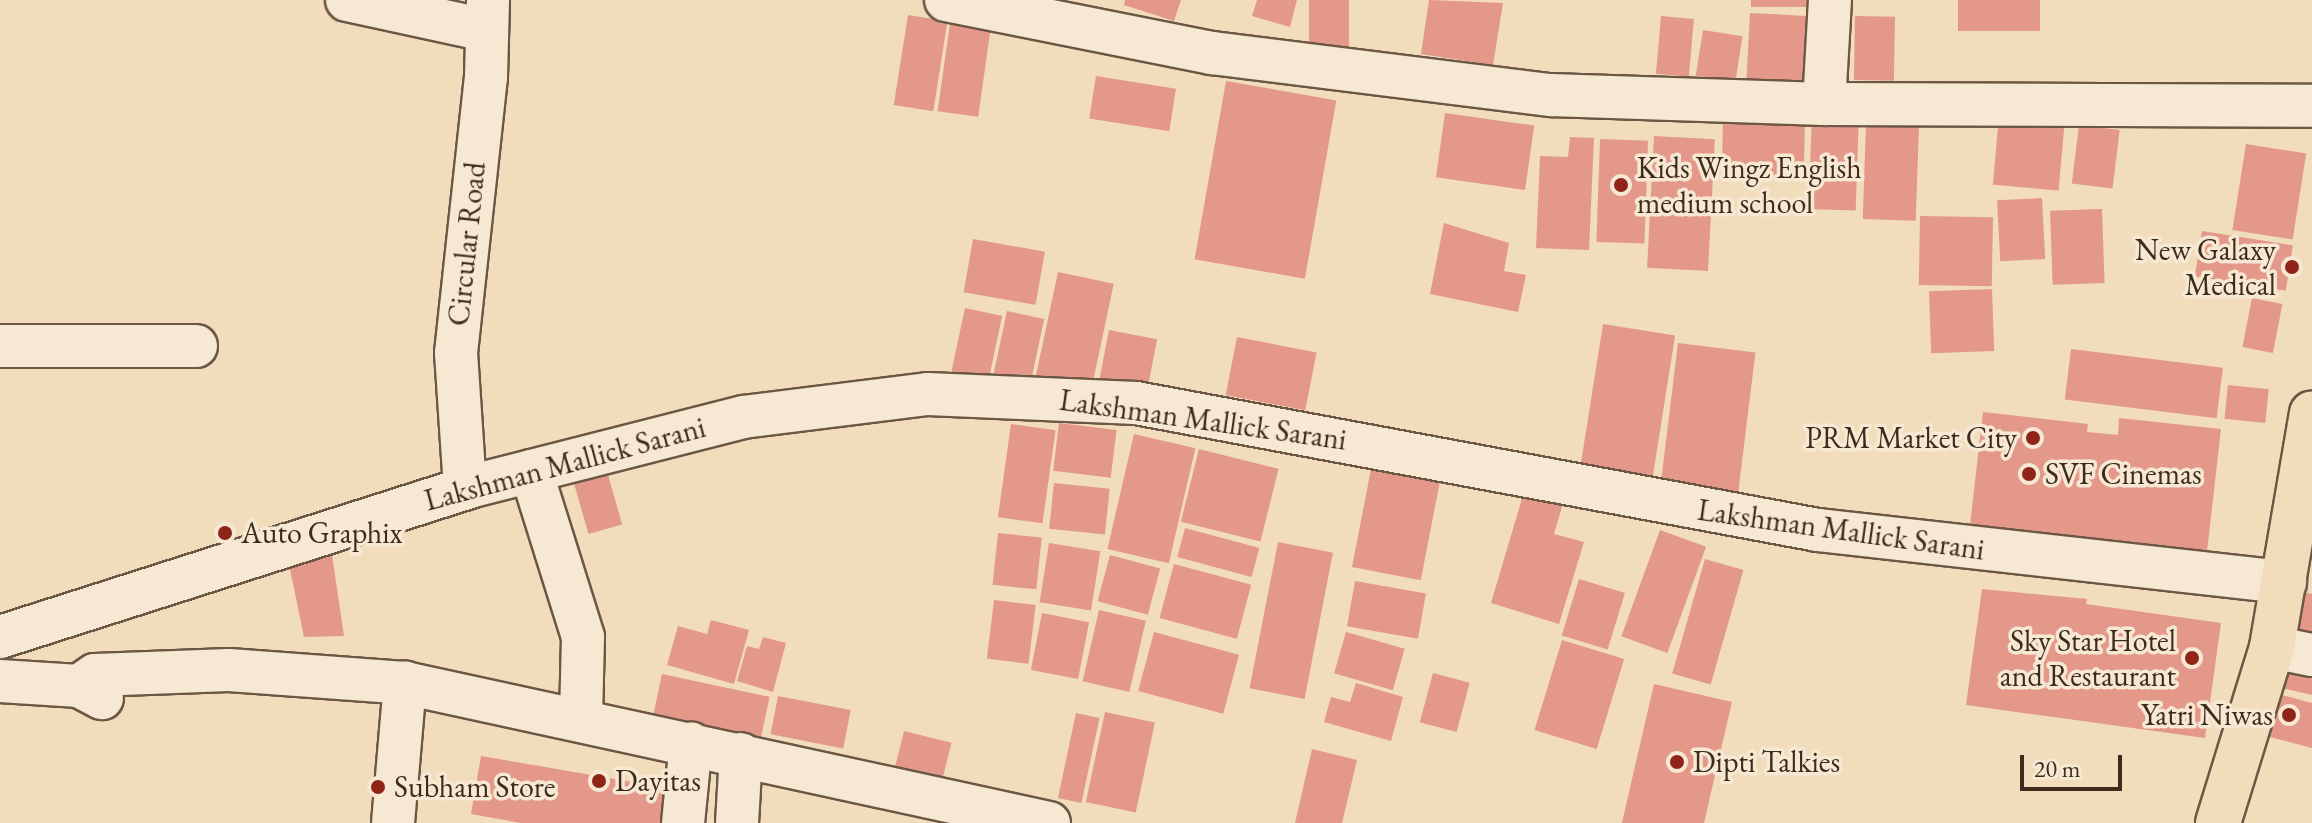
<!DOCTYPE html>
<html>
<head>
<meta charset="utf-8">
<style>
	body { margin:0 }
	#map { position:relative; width:2312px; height:823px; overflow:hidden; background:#f1dcbc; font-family:"EB Garamond",serif }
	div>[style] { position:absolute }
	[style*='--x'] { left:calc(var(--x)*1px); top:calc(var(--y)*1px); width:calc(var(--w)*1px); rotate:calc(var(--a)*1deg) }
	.building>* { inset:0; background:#e3988a; transform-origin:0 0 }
	.roads { filter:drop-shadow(2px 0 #6b5744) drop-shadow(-2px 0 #6b5744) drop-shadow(0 2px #6b5744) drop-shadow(0 -2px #6b5744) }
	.minor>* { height:42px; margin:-21px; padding:0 21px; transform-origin:21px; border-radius:21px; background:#f6e8d3 }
	.major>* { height:44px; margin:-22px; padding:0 22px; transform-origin:22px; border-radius:22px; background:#f1dcbc }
	.dots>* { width:22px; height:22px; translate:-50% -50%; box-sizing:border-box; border:4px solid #f6e8d3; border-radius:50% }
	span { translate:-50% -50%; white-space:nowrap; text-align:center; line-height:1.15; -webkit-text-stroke:7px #f6e8d3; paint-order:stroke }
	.poi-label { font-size:30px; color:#3e2b1c }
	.left { translate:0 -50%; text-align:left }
	.right { translate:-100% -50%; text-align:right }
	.street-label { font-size:30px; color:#3e2b1c }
	.scale { position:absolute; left:2020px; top:755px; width:102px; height:36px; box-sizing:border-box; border:4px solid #3e2b1c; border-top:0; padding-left:10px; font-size:24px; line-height:28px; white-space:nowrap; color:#3e2b1c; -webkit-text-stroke:6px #f6e8d3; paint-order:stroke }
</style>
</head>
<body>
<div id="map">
	<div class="building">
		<div style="clip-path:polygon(1125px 0,1181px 0,1174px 21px,1124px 5px)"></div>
		<div style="clip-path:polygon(1257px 0,1297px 0,1290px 27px,1252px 16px)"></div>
		<div style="left:1309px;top:0;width:40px;height:49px"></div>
		<div style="clip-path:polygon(1429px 0,1503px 3px,1493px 65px,1421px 54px)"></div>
		<div style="left:1751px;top:0;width:68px;height:7px"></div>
		<div style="left:1958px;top:0;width:82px;height:31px"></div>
		<div style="left:1750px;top:13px;width:67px;height:67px;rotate:3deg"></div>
		<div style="left:908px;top:15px;width:40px;height:91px;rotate:9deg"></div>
		<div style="left:1661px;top:16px;width:33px;height:58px;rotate:5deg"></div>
		<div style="left:1855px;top:16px;width:40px;height:64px;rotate:1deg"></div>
		<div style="left:950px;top:23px;width:41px;height:89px;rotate:8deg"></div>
		<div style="left:1703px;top:30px;width:40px;height:46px;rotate:9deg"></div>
		<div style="left:1096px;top:76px;width:81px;height:43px;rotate:9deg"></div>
		<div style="left:1226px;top:81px;width:112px;height:181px;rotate:10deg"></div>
		<div style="left:1445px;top:113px;width:90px;height:65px;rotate:8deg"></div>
		<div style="left:1812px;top:113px;width:47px;height:96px;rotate:2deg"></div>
		<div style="left:1805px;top:114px;width:62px;height:82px;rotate:91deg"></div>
		<div style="left:1999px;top:115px;width:66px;height:70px;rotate:5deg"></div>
		<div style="left:1866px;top:125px;width:53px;height:94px;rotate:2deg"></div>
		<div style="left:2079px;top:125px;width:41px;height:59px;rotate:7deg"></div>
		<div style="left:1654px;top:136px;width:61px;height:132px;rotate:3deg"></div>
		<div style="clip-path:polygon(1570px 137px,1594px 138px,1589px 250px,1536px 248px,1540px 156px,1568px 157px)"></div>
		<div style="left:1600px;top:139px;width:48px;height:103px;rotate:2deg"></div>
		<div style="left:2246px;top:144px;width:61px;height:87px;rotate:9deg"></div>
		<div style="left:2042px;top:198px;width:61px;height:45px;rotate:87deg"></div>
		<div style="left:2102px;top:209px;width:74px;height:52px;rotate:88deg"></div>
		<div style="left:1920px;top:216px;width:73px;height:69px;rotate:1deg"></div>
		<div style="clip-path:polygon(1444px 223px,1509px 243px,1504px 271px,1526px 275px,1518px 312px,1430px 294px)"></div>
		<div style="left:2202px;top:231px;width:92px;height:46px;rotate:9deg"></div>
		<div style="left:973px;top:239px;width:73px;height:54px;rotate:10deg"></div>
		<div style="left:1058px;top:272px;width:57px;height:111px;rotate:12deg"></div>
		<div style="left:1992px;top:289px;width:62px;height:63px;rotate:88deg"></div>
		<div style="left:2252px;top:298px;width:31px;height:50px;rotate:11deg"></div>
		<div style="left:965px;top:308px;width:38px;height:66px;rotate:12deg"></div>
		<div style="left:1007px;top:311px;width:38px;height:64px;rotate:12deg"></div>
		<div style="left:1603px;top:324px;width:73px;height:144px;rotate:9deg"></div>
		<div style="left:1109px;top:330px;width:49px;height:60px;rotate:11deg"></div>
		<div style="left:1237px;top:337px;width:81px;height:59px;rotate:11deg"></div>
		<div style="left:1678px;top:343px;width:78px;height:140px;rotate:7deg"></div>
		<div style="left:2071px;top:349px;width:153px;height:51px;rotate:7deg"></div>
		<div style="left:2228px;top:385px;width:41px;height:34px;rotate:6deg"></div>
		<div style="clip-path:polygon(1983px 412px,2088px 424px,2087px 432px,2118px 435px,2119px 418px,2221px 429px,2207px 552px,1970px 525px)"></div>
		<div style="left:1059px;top:423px;width:58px;height:48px;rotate:7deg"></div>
		<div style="left:1011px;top:424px;width:45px;height:94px;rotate:8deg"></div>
		<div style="left:1134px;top:434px;width:63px;height:118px;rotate:13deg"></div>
		<div style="left:1199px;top:449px;width:82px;height:75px;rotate:14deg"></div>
		<div style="left:1373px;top:459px;width:70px;height:110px;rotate:11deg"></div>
		<div style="left:604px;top:461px;width:66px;height:35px;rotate:74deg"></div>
		<div style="left:1054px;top:483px;width:56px;height:46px;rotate:6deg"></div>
		<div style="clip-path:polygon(1526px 485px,1565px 497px,1554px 534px,1584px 542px,1559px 624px,1491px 603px)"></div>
		<div style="left:1185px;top:528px;width:77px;height:30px;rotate:15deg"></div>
		<div style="left:1660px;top:530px;width:49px;height:113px;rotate:20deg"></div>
		<div style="left:998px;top:533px;width:44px;height:52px;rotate:6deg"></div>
		<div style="left:1278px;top:542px;width:56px;height:149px;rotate:11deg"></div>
		<div style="left:1049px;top:543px;width:52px;height:60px;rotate:9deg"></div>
		<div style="clip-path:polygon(332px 555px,344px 636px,304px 637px,290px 569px)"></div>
		<div style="left:1110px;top:555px;width:52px;height:48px;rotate:15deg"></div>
		<div style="left:1705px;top:559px;width:40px;height:119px;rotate:16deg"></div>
		<div style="left:1174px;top:564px;width:80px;height:56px;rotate:15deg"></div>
		<div style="left:1579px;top:579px;width:48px;height:59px;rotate:17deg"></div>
		<div style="left:1355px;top:581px;width:72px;height:46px;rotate:10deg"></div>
		<div style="clip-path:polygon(1982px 589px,2087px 599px,2086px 604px,2221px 623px,2205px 738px,1966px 705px)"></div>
		<div style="clip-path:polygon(2299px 591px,2312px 594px,2312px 695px,2277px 687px)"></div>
		<div style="left:994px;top:600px;width:42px;height:59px;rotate:7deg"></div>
		<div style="left:1099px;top:610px;width:48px;height:73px;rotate:13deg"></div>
		<div style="left:1042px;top:613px;width:48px;height:58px;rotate:11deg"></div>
		<div style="clip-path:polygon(711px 620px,749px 630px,734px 684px,667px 665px,678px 626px,707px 634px)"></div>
		<div style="left:1154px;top:632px;width:88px;height:61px;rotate:15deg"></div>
		<div style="left:1346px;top:632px;width:61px;height:43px;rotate:16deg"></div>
		<div style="clip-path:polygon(763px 637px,786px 643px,773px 692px,737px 681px,747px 646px,759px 649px)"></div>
		<div style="left:1562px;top:640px;width:65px;height:94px;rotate:17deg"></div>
		<div style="left:1433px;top:673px;width:38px;height:51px;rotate:15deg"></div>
		<div style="left:662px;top:674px;width:110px;height:50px;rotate:12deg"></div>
		<div style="clip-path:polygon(1356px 683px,1403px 697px,1391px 741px,1324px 722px,1331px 697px,1350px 702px)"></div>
		<div style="left:1654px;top:684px;width:80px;height:143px;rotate:13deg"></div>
		<div style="clip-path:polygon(2278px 694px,2312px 703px,2312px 748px,2266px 736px)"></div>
		<div style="left:778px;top:696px;width:74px;height:39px;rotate:11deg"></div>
		<div style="left:1105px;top:712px;width:51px;height:92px;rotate:12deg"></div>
		<div style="left:1076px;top:713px;width:24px;height:87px;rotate:12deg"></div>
		<div style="left:904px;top:731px;width:49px;height:37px;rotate:14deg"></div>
		<div style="clip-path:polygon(1312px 749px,1357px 760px,1342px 823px,1295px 823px)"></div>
		<div style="clip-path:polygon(481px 756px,679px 790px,673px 823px,521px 823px,471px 814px)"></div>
	</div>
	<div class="roads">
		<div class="minor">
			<div style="--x:347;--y:0;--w:142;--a:12.2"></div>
			<div style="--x:946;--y:0;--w:271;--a:11.3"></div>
			<div style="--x:1212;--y:53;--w:341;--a:7.1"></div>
			<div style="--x:1550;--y:95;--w:274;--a:1.9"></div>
			<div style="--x:1824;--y:104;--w:488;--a:0.2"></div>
			<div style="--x:1824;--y:104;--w:104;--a:-86.7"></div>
			<div style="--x:0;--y:346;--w:196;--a:0"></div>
			<div style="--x:531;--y:471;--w:174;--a:72.6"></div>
			<div style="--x:583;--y:637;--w:82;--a:91.4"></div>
			<div style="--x:465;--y:488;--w:135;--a:-93.8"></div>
			<div style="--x:456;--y:353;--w:278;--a:-83.8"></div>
			<div style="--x:486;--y:77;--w:77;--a:-88.5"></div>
			<div style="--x:0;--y:637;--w:492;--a:-17.7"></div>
			<div style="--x:469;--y:487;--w:283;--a:-14.3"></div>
			<div style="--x:743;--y:417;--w:186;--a:-7.1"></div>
			<div style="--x:928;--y:394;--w:208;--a:2.5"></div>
			<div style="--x:1136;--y:403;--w:694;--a:10.55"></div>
			<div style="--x:1818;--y:530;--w:470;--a:6.4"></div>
			<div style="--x:2272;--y:647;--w:41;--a:11.3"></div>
			<div style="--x:0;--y:681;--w:79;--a:3.6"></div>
			<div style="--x:79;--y:686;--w:26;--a:28"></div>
			<div style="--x:79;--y:686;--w:19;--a:-35"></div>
			<div style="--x:95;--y:675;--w:134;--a:-2.1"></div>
			<div style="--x:229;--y:670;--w:176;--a:4.2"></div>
			<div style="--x:405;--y:683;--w:659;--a:12.26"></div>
			<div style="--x:393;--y:823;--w:141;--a:-85.1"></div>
			<div style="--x:683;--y:823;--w:80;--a:-84.3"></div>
			<div style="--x:737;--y:823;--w:69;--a:-86.7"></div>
		</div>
		<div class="major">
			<div style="--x:2218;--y:823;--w:184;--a:-72.9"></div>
			<div style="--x:2272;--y:647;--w:237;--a:-80.3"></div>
		</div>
	</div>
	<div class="dots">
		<div style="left:1621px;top:185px;background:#8f2418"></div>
		<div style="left:2292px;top:267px;background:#8f2418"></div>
		<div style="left:2033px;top:438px;background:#8f2418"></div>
		<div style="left:2029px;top:474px;background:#8f2418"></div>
		<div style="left:225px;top:533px;background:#8f2418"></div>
		<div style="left:2192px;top:658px;background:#8f2418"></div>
		<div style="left:2289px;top:715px;background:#8f2418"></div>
		<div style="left:1677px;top:762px;background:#8f2418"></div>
		<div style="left:599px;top:781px;background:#8f2418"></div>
		<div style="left:378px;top:787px;background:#8f2418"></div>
	</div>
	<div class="poi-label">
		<span class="left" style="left:1637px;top:185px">Kids Wingz English<br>medium school</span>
		<span class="right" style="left:2276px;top:267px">New Galaxy<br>Medical</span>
		<span class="right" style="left:2017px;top:438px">PRM Market City</span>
		<span class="left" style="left:2045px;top:474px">SVF Cinemas</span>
		<span class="left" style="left:241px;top:533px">Auto Graphix</span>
		<span class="right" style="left:2176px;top:658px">Sky Star Hotel<br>and Restaurant</span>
		<span class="right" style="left:2273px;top:715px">Yatri Niwas</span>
		<span class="left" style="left:1693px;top:762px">Dipti Talkies</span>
		<span class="left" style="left:615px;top:781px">Dayitas</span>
		<span class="left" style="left:394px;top:787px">Subham Store</span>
	</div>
	<div class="street-label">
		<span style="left:467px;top:244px;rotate:-84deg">Circular Road</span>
		<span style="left:1203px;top:420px;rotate:8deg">Lakshman Mallick Sarani</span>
		<span style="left:565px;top:464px;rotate:-15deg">Lakshman Mallick Sarani</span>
		<span style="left:1841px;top:530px;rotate:8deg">Lakshman Mallick Sarani</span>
	</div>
	<div class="scale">20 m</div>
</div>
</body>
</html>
